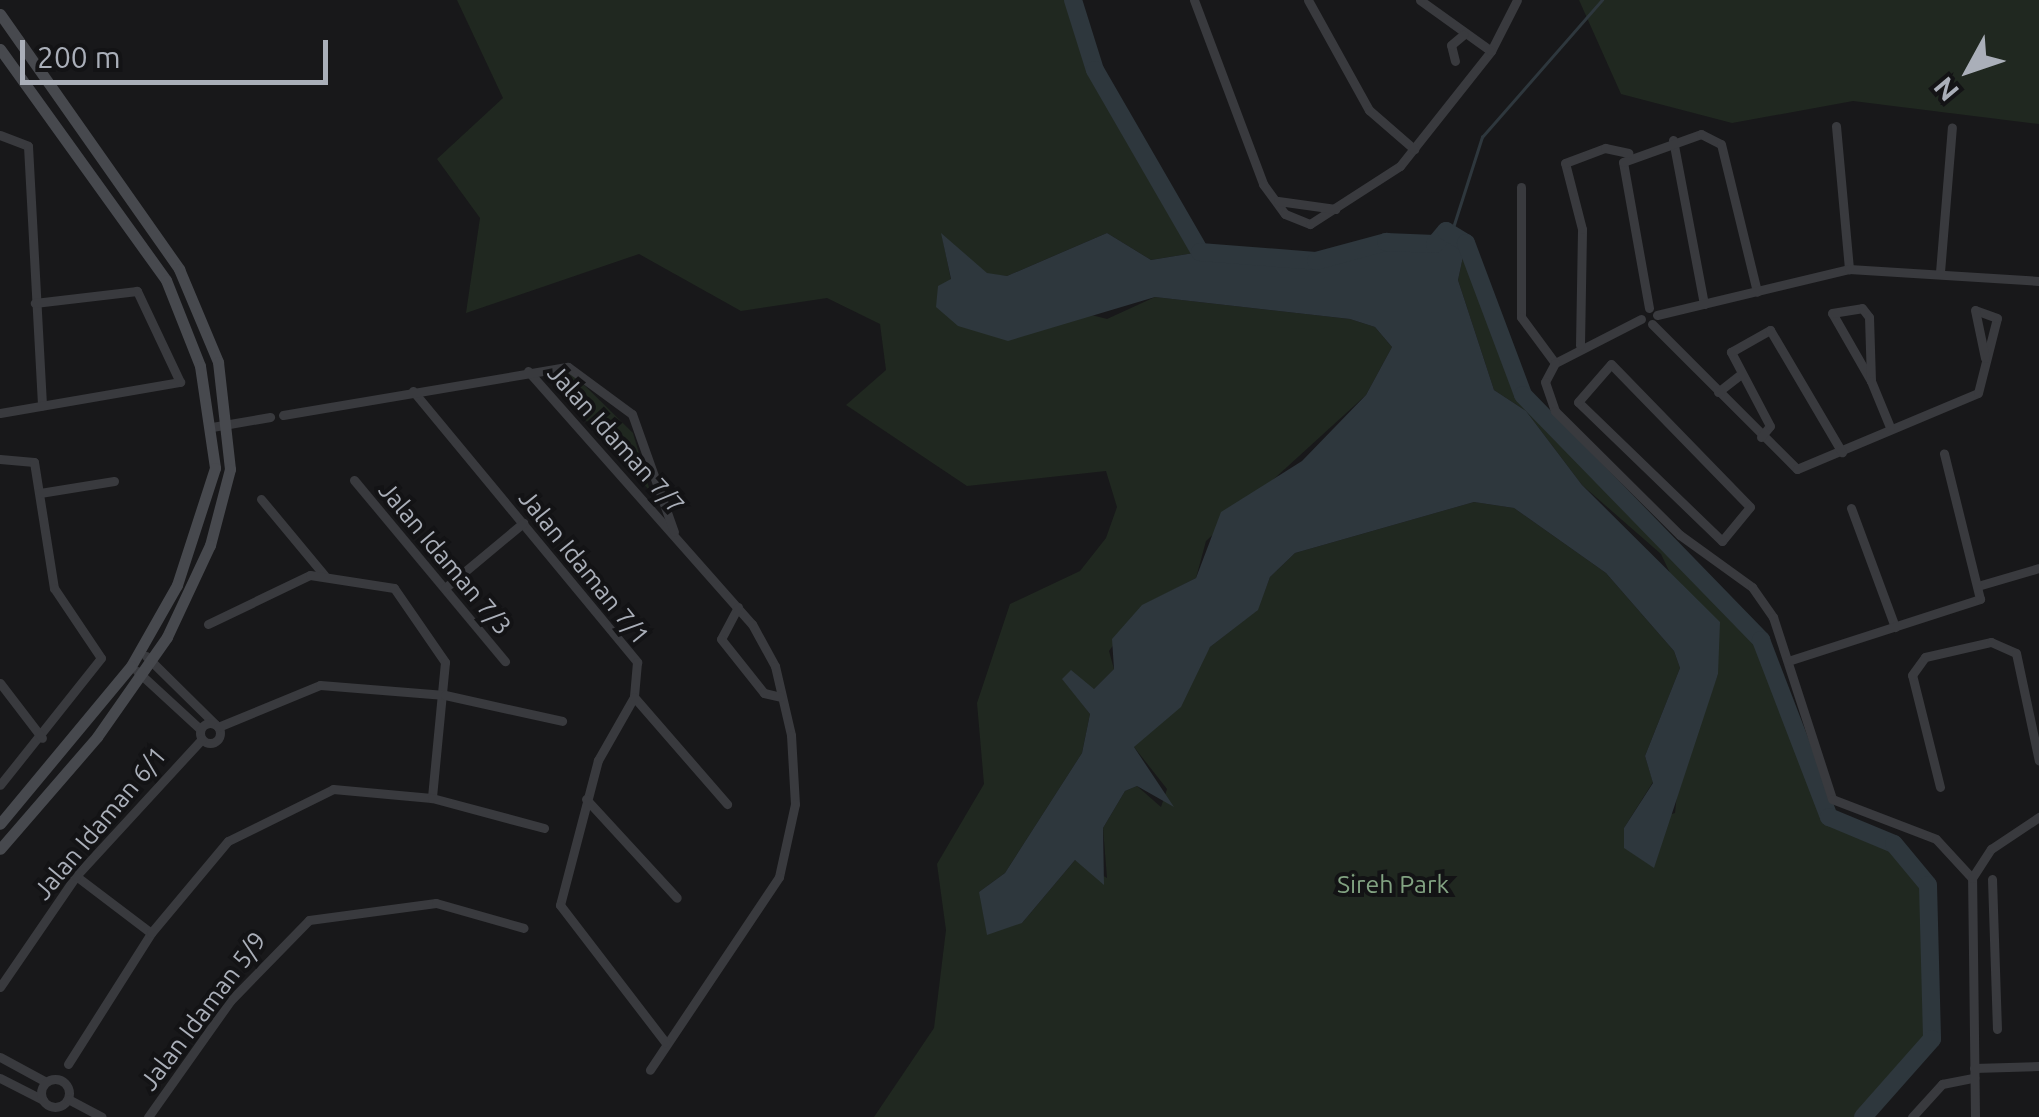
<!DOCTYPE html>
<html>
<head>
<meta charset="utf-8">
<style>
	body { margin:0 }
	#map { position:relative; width:2039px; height:1117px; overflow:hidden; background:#18181a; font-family:Ubuntu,sans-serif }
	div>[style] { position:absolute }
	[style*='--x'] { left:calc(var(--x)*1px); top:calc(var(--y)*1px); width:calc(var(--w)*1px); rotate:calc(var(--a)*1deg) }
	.green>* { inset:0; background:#202820 }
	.water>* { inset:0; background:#2e373d }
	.stream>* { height:2.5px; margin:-1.25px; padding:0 1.25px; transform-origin:1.25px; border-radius:1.25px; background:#2e373d }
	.river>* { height:18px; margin:-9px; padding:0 9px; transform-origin:9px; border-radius:9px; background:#2e373d }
	.street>* { height:9px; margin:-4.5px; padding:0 4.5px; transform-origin:4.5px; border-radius:4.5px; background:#393a3e }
	.street>.ring { margin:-4.5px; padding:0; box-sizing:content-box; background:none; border:9px solid #393a3e; border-radius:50% }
	.secondary>* { height:11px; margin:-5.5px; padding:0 5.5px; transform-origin:5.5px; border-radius:5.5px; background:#47494e }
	span { translate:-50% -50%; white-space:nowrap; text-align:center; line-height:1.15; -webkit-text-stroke:8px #131315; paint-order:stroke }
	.street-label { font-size:25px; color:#aaafb9 }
	.park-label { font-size:25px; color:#82a382 }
	.north { position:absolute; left:1919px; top:20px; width:100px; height:100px; -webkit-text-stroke:8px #131315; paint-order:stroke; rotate:230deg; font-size:28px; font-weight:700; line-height:40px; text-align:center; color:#aaafb9 }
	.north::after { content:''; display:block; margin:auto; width:35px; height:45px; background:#aaafb9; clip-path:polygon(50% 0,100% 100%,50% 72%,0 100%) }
	.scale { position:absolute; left:20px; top:40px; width:308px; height:45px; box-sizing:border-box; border:5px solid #aaafb9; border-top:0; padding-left:12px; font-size:30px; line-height:35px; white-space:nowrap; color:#aaafb9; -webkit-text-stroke:8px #131315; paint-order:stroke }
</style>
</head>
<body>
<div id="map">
	<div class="green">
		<div style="clip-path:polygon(457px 0,1073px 0,1095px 70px,1200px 252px,1151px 260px,1107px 233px,1007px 276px,987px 274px,942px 235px,951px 280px,1107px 319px,1155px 297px,1350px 319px,1375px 327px,1392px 347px,1366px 395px,1206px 541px,1196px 578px,1142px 606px,1109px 651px,1114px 669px,1094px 689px,1063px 678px,1090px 714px,1082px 753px,1005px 873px,979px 892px,1022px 923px,1075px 860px,1107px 878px,1103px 828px,1125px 791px,1137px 786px,1161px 807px,1167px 789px,1134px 747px,1210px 647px,1257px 610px,1270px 577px,1295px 553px,1474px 502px,1514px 508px,1606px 573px,1674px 651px,1680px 668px,1645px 756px,1653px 782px,1624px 828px,1675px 813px,1679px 773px,1718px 674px,1661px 554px,1582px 485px,1526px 411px,1494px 390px,1458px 280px,1466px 243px,1524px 395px,1761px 640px,1829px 817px,1894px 844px,1928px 885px,1932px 1039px,1863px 1117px,874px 1117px,934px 1028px,946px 930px,937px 864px,984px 784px,977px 703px,1010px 604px,1080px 571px,1106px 538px,1117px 507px,1106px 471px,967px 486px,846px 405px,886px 370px,880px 324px,827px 298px,741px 311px,639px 254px,466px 313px,480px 218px,437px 159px,503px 98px)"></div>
		<div style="clip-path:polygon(1579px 0,2039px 0,2039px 124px,1853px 101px,1732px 123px,1621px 94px)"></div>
		<div style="clip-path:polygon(570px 371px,633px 433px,650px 491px,551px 382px,554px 372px)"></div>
	</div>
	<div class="water">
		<div style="clip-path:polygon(1446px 231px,1466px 243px,1458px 280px,1494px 390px,1526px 411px,1582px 485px,1720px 622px,1718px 674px,1654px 868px,1624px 848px,1624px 828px,1653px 783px,1645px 756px,1680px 668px,1674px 651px,1606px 573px,1514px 508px,1474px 502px,1295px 553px,1270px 577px,1258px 610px,1210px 647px,1181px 707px,1134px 747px,1174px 807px,1137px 786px,1125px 791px,1103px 828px,1104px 885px,1075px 860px,1022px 923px,987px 935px,979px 892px,1005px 873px,1082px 753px,1090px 714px,1062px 679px,1071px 670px,1094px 689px,1114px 669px,1112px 639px,1142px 605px,1196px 578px,1221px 512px,1302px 461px,1366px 395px,1392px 347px,1375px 327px,1350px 319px,1155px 297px,1008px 341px,958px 326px,936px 307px,938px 286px,951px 279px,941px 233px,987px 273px,1007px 276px,1107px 233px,1151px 260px,1200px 252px,1316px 261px,1386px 242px,1434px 244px)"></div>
	</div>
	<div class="stream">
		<div style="--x:1451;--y:234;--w:102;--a:-72.3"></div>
		<div style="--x:1482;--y:137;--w:182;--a:-48.8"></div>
	</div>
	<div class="river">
		<div style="--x:1073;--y:0;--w:73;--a:72.6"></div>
		<div style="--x:1095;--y:70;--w:210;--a:60"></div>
		<div style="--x:1200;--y:252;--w:116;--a:4.4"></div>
		<div style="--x:1316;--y:261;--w:73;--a:-15.2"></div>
		<div style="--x:1386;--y:242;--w:49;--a:2.3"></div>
		<div style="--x:1435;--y:244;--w:17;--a:-50"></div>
		<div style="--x:1446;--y:231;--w:23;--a:31"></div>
		<div style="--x:1466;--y:243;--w:162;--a:69.4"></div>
		<div style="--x:1523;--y:395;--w:342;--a:45.8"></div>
		<div style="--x:1761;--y:640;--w:190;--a:69"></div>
		<div style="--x:1829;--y:817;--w:70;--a:22.6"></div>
		<div style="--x:1894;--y:844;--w:53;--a:50.3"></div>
		<div style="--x:1928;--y:885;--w:154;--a:88.5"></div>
		<div style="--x:1932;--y:1039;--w:104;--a:131.5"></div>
	</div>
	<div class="street">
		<div style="--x:1194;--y:0;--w:197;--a:69.4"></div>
		<div style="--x:1263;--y:184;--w:37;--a:54"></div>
		<div style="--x:1285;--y:214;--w:27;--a:22"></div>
		<div style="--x:1310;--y:224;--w:107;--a:-32.8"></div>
		<div style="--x:1400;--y:166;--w:147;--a:-51.6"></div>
		<div style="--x:1491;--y:51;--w:57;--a:-63"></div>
		<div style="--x:1308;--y:0;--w:126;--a:61"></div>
		<div style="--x:1369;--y:110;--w:60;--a:40.9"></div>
		<div style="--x:1420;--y:0;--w:87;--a:35.7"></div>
		<div style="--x:1455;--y:61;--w:16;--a:-104"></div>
		<div style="--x:1451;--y:45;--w:16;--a:-40"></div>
		<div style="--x:1836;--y:126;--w:144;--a:84.8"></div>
		<div style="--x:0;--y:135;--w:30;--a:21"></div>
		<div style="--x:28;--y:146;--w:260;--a:86.9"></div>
		<div style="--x:1673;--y:140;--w:167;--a:79.3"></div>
		<div style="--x:1521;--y:187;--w:130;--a:90"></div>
		<div style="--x:1521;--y:317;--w:57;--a:53.5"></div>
		<div style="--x:1278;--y:201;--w:58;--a:8"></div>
		<div style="--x:1940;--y:272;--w:145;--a:-85.3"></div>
		<div style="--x:1649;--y:308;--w:148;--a:-100.1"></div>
		<div style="--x:1623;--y:162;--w:83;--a:-19.7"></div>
		<div style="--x:1701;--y:134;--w:22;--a:27"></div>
		<div style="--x:1721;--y:144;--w:152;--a:76.3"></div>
		<div style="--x:1657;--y:315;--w:197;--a:-13.5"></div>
		<div style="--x:1849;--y:269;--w:190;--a:3.6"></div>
		<div style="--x:1641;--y:319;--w:97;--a:152.9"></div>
		<div style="--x:1555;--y:363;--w:21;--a:118"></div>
		<div style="--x:1545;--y:382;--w:31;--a:71"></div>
		<div style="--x:1555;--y:411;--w:176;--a:44.8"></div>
		<div style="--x:1680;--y:535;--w:89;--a:35.8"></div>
		<div style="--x:1752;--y:587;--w:37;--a:55"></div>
		<div style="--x:1773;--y:617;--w:191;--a:72"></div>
		<div style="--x:1832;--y:799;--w:111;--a:21"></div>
		<div style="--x:1936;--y:839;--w:53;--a:47.3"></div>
		<div style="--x:1652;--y:324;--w:205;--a:45"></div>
		<div style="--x:1797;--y:469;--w:196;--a:-22.8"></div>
		<div style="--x:1978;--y:393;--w:77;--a:-75.8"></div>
		<div style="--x:1997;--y:318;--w:23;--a:-160"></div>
		<div style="--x:1975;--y:310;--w:49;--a:78.2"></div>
		<div style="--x:1580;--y:345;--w:116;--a:-89"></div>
		<div style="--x:1582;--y:229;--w:68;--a:-104.4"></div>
		<div style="--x:1565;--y:163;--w:43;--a:-20.6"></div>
		<div style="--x:1605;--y:148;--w:24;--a:12"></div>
		<div style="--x:1611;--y:364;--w:199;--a:45.8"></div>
		<div style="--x:1750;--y:507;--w:44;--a:129.5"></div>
		<div style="--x:1722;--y:541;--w:200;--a:-136"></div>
		<div style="--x:1578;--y:402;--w:50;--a:-49"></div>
		<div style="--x:528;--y:371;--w:338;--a:48.5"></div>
		<div style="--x:752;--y:624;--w:48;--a:61.3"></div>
		<div style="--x:775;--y:666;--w:71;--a:76.9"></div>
		<div style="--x:791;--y:735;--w:69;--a:86.7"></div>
		<div style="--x:795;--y:804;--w:75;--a:102.4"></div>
		<div style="--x:779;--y:877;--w:232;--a:123.8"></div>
		<div style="--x:1871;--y:381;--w:78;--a:-119.8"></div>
		<div style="--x:1832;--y:313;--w:30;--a:-9"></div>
		<div style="--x:1862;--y:308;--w:11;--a:52"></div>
		<div style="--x:1869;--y:317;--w:64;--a:88.2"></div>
		<div style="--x:1871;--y:381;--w:50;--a:67.6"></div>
		<div style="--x:413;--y:391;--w:352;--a:50.4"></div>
		<div style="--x:637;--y:662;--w:35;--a:95"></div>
		<div style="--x:634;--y:697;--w:73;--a:119.7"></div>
		<div style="--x:598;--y:760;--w:150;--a:104.7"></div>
		<div style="--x:560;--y:905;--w:173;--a:52.5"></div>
		<div style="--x:1718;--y:392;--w:29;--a:-38"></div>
		<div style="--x:0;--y:413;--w:183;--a:-9.8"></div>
		<div style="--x:180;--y:382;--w:101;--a:-115.3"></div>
		<div style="--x:137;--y:291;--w:103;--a:173.3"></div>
		<div style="--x:283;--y:415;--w:289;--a:-9.6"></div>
		<div style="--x:568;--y:367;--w:79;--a:36.3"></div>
		<div style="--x:632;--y:414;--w:125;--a:70.4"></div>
		<div style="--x:212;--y:427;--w:59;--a:-9.8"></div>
		<div style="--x:1761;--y:437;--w:14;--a:-51"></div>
		<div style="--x:1770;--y:426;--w:84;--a:-117.8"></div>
		<div style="--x:1731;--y:352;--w:45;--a:-29.4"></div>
		<div style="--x:1770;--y:330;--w:142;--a:59.5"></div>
		<div style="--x:0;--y:459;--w:34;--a:5"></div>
		<div style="--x:34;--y:462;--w:128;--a:81"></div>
		<div style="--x:54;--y:588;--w:84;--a:56.1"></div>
		<div style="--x:101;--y:658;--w:162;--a:128.5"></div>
		<div style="--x:354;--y:480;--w:236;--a:50.2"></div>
		<div style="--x:40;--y:493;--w:75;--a:-9.2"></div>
		<div style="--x:261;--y:499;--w:99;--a:50.3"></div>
		<div style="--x:1851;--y:508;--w:127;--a:69.7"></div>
		<div style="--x:1981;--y:585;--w:60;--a:-16.3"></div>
		<div style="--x:445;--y:588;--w:102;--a:-39.8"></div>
		<div style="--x:738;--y:607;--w:36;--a:118"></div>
		<div style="--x:721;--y:639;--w:69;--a:51.5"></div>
		<div style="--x:764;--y:693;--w:17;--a:13"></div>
		<div style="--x:208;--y:624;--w:113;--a:-25.7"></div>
		<div style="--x:310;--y:575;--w:85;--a:8.8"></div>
		<div style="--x:394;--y:588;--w:90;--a:55.4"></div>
		<div style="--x:445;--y:662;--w:137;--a:95.5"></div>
		<div style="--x:146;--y:656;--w:97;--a:44.6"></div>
		<div style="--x:1788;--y:661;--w:202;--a:-17.9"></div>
		<div style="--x:1980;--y:599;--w:150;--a:-103.9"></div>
		<div style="--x:137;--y:671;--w:86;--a:42.6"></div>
		<div style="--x:0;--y:683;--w:69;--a:52.6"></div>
		<div style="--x:634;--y:697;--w:142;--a:49"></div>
		<div class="ring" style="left:200px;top:723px;width:11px;height:11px"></div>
		<div style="--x:218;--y:727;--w:110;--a:-22.4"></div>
		<div style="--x:320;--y:685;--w:125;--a:4.6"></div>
		<div style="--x:445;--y:695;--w:120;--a:12.5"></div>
		<div style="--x:1940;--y:787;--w:115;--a:-104"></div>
		<div style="--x:1912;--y:675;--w:22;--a:-54"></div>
		<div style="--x:1925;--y:657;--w:68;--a:-12.8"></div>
		<div style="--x:1991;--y:642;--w:27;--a:24"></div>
		<div style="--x:2016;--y:653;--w:110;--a:78"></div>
		<div style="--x:586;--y:799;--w:134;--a:47.4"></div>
		<div style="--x:76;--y:876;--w:94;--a:37.2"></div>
		<div style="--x:1992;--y:879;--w:150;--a:88.1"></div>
		<div style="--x:0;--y:987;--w:135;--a:-55.6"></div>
		<div style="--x:76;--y:876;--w:186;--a:-47.4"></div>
		<div style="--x:0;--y:1057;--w:52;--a:28.5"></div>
		<div style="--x:68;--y:1064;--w:155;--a:-57.6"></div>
		<div style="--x:151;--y:933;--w:120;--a:-50.1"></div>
		<div style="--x:228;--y:841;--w:117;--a:-26.3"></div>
		<div style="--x:333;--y:789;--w:99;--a:5.2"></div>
		<div style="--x:432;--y:798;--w:116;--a:15"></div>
		<div style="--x:1974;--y:1068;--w:65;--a:-1.8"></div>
		<div style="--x:0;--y:1078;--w:48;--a:27.1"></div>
		<div class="ring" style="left:41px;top:1079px;width:19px;height:19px"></div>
		<div style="--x:68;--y:1099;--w:38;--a:28"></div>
		<div style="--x:148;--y:1117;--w:142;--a:-54.7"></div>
		<div style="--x:230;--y:1001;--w:113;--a:-45.7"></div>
		<div style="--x:309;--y:920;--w:128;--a:-7.6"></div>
		<div style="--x:436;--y:903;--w:91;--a:15.9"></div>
		<div style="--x:1912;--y:1117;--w:45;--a:-47.7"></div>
		<div style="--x:1942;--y:1084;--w:33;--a:-11"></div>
		<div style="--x:1975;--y:1117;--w:239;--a:-90.7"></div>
		<div style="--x:1972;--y:878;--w:35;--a:-57"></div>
		<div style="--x:1991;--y:849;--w:58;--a:-33.7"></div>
	</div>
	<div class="secondary">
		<div style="--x:0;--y:14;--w:312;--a:54.9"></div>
		<div style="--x:179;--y:269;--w:101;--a:67.2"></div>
		<div style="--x:218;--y:362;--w:108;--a:83.6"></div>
		<div style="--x:230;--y:469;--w:79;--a:104.7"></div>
		<div style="--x:210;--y:545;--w:102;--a:115.1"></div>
		<div style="--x:167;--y:637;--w:122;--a:125"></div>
		<div style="--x:97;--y:737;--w:148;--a:130.9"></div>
		<div style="--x:0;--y:49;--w:284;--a:54.3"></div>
		<div style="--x:166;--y:280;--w:92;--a:68.4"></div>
		<div style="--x:200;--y:366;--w:103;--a:81.6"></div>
		<div style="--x:215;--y:468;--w:123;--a:108"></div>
		<div style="--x:177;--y:585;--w:93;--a:119.6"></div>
		<div style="--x:131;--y:666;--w:205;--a:129.7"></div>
	</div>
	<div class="street-label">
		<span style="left:616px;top:439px;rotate:48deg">Jalan Idaman 7/7</span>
		<span style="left:445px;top:558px;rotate:50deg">Jalan Idaman 7/3</span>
		<span style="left:584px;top:567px;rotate:51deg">Jalan Idaman 7/1</span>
		<span style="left:100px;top:823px;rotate:-50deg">Jalan Idaman 6/1</span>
		<span style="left:203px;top:1011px;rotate:-53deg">Jalan Idaman 5/9</span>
	</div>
	<div class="park-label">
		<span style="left:1393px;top:884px">Sireh Park</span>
	</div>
	<div class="north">N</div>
	<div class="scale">200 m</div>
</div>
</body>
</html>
